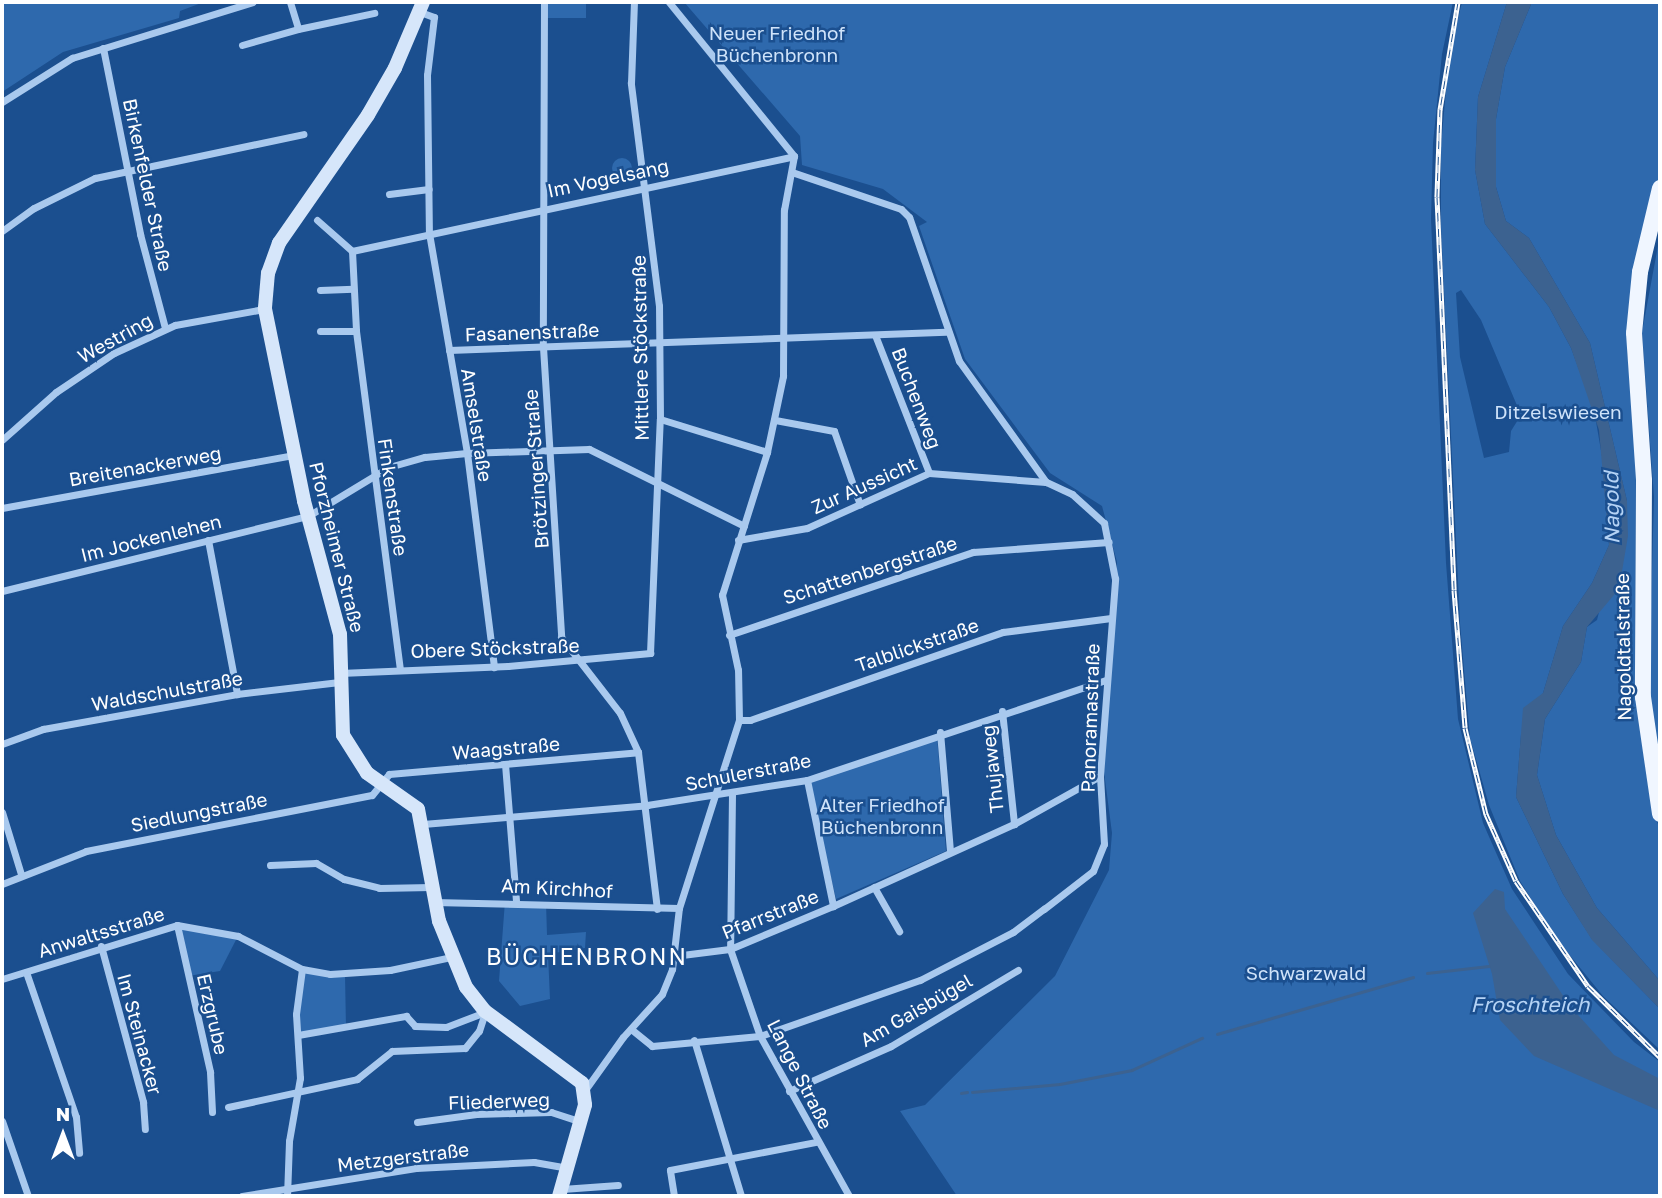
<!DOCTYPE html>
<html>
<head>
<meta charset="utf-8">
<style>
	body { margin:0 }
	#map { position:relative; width:1662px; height:1198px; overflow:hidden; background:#1b4f8f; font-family:"Golos Text",sans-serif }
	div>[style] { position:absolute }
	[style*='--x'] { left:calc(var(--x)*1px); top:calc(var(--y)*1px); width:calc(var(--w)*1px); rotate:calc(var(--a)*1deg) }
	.green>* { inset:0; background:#2e69ad; transform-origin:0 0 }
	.round { border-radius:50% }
	.water>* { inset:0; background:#3c6290 }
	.stream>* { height:2.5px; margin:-1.25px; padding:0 1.25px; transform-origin:1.25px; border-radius:1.25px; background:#3c6290 }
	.minor>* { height:7px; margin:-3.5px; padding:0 3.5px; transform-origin:3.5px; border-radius:3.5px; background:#a9c9ee }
	.secondary>* { height:14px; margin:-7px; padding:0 7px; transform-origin:7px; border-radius:7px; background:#d6e6fa }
	.primary>* { height:16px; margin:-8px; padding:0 8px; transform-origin:8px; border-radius:8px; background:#f0f6ff }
	.rail>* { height:5px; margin-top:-2.5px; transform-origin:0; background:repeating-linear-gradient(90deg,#1b4f8f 0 8px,#fff 0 16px); box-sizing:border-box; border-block:2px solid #fff }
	span { translate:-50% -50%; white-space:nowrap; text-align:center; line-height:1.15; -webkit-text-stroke:5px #1b4f8f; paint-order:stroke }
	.park-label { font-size:19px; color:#cfe3fa }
	.street-label { font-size:19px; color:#fff }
	.water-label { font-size:21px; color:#b5d3f5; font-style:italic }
	.quarter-label { font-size:23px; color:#fff; letter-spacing:2px }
	.frame { position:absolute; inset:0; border:4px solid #fff; pointer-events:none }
	.north { position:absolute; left:28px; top:1100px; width:70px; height:70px; -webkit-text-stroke:5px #1b4f8f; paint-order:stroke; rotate:0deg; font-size:19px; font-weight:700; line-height:28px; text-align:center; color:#fff }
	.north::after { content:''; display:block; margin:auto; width:24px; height:32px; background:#fff; clip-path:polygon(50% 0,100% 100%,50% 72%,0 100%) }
</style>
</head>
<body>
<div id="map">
	<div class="green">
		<div style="clip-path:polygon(2px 2px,204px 2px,180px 11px,179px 18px,63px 52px,2px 92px)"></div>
		<div style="left:544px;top:2px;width:42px;height:16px"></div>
		<div style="clip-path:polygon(684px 2px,1453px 2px,1442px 54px,1433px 143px,1431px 219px,1446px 563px,1458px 719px,1483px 823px,1512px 889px,1568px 974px,1634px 1042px,1660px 1062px,1660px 1196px,957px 1196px,900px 1111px,925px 1105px,1055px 976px,1109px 870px,1112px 833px,1104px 772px,1117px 562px,1102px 506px,1050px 473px,965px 359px,919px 226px,927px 222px,883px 189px,802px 165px,800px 136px)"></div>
		<div style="clip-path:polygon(evenodd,1462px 2px,1507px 2px,1478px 97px,1475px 170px,1485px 224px,1549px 307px,1571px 348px,1594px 410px,1604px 468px,1609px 545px,1592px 583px,1563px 626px,1543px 693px,1521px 735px,1516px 797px,1563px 894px,1592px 939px,1660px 1009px,1660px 1050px,1603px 996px,1555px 937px,1520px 881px,1489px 805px,1470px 738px,1460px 623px,1441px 227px,1441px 146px,1449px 57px,1462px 2px,1461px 290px,1481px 320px,1521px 415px,1511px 431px,1509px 452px,1484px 458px,1460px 357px,1456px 293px,1461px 290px)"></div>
		<div style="clip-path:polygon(1532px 2px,1660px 2px,1660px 174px,1628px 321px,1627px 349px,1636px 448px,1635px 690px,1649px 792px,1660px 832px,1660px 981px,1597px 908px,1556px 835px,1537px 775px,1545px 719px,1581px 662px,1587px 627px,1597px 620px,1627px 501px,1590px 343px,1529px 238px,1506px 221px,1496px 187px,1496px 119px,1505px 67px)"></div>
		<div class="round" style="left:612px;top:158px;width:20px;height:20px"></div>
		<div style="clip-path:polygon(1660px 235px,1660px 789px,1649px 681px,1654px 497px,1642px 332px)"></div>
		<div style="clip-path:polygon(937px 736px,946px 851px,836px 899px,809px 782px)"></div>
		<div style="clip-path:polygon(505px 901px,546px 902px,547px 935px,586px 932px,585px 948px,548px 954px,550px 999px,520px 1006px,499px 981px)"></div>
		<div style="clip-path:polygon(177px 925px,238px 936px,220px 971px,188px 976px)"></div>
		<div style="clip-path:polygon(302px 969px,345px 975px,346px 1027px,298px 1035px,296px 1014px)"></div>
	</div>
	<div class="water">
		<div style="clip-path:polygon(1507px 2px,1532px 2px,1505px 67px,1496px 119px,1496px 187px,1506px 221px,1529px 238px,1590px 343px,1627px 501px,1628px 536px,1619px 589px,1587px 627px,1581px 662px,1545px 719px,1537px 775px,1556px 835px,1597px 908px,1660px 981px,1660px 1009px,1592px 940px,1563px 894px,1516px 797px,1523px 708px,1543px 693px,1563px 626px,1592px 583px,1609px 545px,1599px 430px,1571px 348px,1549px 307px,1485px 224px,1475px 170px,1478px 97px)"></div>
		<div style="clip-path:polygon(1495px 889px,1504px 892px,1505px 909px,1570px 1006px,1614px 1055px,1660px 1079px,1660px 1111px,1534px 1056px,1500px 1020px,1492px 974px,1473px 913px)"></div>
	</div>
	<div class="stream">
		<div style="--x:1427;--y:973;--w:62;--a:-6.4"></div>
		<div style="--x:1217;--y:1034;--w:204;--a:-16.2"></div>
		<div style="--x:972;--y:1092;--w:88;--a:-5.2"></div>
		<div style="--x:1060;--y:1084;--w:73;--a:-11"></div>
		<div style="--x:1132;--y:1070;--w:77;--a:-24.6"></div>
		<div style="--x:961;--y:1093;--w:6;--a:-9"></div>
	</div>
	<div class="minor">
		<div style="--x:290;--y:2;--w:28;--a:73"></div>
		<div style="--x:298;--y:29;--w:78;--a:-11.9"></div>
		<div style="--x:544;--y:2;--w:345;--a:90.2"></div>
		<div style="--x:543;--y:347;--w:291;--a:86.4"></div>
		<div style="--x:561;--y:637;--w:96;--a:52.2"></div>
		<div style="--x:620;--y:713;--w:43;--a:65.2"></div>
		<div style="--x:638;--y:752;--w:158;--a:83.1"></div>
		<div style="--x:420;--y:12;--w:15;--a:20"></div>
		<div style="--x:434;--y:17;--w:58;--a:96.9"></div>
		<div style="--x:427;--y:75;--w:158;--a:89.3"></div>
		<div style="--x:429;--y:233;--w:223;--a:80.2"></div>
		<div style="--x:467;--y:453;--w:216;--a:82.8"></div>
		<div style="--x:242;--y:45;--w:58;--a:-15.9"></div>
		<div style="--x:103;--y:48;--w:190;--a:78.7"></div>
		<div style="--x:140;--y:234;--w:97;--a:75.1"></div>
		<div style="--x:2;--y:102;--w:83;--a:-32.2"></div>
		<div style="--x:72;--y:58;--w:189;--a:-17.2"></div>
		<div style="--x:389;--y:194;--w:40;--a:-7.1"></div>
		<div style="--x:317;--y:220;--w:47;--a:41.5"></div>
		<div style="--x:352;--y:251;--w:80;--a:87.1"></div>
		<div style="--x:356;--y:331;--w:340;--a:82.6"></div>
		<div style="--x:2;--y:231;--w:39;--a:-36"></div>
		<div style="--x:34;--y:208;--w:68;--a:-26.2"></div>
		<div style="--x:95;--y:178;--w:213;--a:-11.9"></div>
		<div style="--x:352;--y:251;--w:452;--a:-12.1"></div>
		<div style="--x:320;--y:290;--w:33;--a:-2"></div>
		<div style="--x:320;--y:331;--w:36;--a:0"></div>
		<div style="--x:875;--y:335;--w:148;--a:68.6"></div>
		<div style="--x:449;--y:350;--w:497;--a:-2.1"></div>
		<div style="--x:660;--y:419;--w:112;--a:17.1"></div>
		<div style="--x:775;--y:420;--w:60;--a:10.6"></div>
		<div style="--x:834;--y:431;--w:78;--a:70.6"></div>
		<div style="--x:2;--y:440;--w:72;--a:-41.6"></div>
		<div style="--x:56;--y:392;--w:70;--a:-33.9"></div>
		<div style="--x:114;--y:353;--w:67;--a:-24.7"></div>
		<div style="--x:175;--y:325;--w:90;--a:-10.2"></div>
		<div style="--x:2;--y:508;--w:297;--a:-10.3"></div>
		<div style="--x:208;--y:540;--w:157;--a:79.3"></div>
		<div style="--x:738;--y:540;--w:70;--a:-9.9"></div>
		<div style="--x:807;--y:528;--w:134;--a:-24.3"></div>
		<div style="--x:929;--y:473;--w:117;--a:4.4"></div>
		<div style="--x:2;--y:591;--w:315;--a:-13.8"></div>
		<div style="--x:308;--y:516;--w:95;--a:-31.2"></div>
		<div style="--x:389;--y:467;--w:37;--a:-16"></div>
		<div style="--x:425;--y:457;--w:42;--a:-5.4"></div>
		<div style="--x:467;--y:453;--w:122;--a:-1.9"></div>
		<div style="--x:589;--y:449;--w:173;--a:26.4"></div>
		<div style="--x:729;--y:635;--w:258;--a:-18.8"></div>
		<div style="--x:973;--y:552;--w:136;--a:-4.2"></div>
		<div style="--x:340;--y:673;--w:168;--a:-2.4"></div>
		<div style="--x:508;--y:666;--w:143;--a:-5.2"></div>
		<div style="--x:650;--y:653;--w:234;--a:-87.6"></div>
		<div style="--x:660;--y:419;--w:113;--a:-90.5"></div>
		<div style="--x:659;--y:306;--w:225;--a:-97.2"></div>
		<div style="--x:631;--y:83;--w:81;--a:-87.9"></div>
		<div style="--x:1002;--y:711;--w:114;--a:83.9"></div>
		<div style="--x:739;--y:720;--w:11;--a:0"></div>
		<div style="--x:750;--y:720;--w:268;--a:-19.2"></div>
		<div style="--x:1003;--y:632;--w:109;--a:-7.4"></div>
		<div style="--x:940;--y:732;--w:120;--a:85.2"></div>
		<div style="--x:2;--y:744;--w:44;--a:-20.1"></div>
		<div style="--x:43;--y:729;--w:197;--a:-10.2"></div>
		<div style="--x:237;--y:694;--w:103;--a:-6.7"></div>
		<div style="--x:505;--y:764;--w:137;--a:85.4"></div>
		<div style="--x:807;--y:780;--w:129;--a:78.3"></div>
		<div style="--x:732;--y:794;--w:155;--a:90.7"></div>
		<div style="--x:730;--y:949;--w:92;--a:71"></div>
		<div style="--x:760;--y:1036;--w:183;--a:60.9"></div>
		<div style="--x:2;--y:812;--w:65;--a:73"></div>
		<div style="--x:423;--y:824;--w:225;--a:-4.8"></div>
		<div style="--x:647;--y:805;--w:162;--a:-8.9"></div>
		<div style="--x:807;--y:780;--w:315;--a:-18.5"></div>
		<div style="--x:270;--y:865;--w:46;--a:-2.5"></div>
		<div style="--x:316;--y:863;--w:32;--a:30"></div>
		<div style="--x:344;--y:879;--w:36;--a:14"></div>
		<div style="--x:379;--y:888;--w:52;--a:-1.1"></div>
		<div style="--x:2;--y:884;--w:90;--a:-21.4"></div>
		<div style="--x:86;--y:851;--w:291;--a:-11.1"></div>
		<div style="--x:372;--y:795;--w:27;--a:-51"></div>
		<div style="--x:389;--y:774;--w:250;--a:-5"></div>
		<div style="--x:874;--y:887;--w:51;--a:60.4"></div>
		<div style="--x:434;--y:902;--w:245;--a:1.4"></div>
		<div style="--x:177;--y:925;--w:151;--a:77.3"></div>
		<div style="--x:210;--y:1072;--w:40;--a:87.1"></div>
		<div style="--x:101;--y:946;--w:162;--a:74.9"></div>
		<div style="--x:143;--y:1102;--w:27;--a:86"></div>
		<div style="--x:674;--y:956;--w:56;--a:-7.1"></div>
		<div style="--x:730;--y:949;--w:112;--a:-22.7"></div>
		<div style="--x:833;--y:906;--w:199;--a:-24.4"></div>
		<div style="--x:1014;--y:824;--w:98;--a:-29.2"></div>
		<div style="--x:26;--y:972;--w:153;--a:71"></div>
		<div style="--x:76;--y:1117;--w:36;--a:85"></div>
		<div style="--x:2;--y:979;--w:183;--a:-17.1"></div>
		<div style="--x:177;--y:925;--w:62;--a:10.2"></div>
		<div style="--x:238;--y:936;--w:72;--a:27.3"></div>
		<div style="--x:302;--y:969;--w:28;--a:10"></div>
		<div style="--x:330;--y:974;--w:60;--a:-3.8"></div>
		<div style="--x:390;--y:970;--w:62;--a:-12"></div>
		<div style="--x:631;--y:1029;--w:27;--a:39"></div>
		<div style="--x:652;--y:1046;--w:108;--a:-5.3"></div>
		<div style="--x:760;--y:1036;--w:170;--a:-19.3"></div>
		<div style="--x:920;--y:980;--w:105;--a:-27.3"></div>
		<div style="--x:1013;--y:932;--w:39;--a:-37"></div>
		<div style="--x:1044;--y:909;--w:62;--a:-37.8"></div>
		<div style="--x:1093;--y:871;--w:29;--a:-68"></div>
		<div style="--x:1104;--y:844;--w:68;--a:-93.4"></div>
		<div style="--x:1100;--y:776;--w:198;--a:-85.6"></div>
		<div style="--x:1115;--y:579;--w:57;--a:-101.1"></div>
		<div style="--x:1104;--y:523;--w:43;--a:-137.8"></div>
		<div style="--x:1072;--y:494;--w:29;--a:-155"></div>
		<div style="--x:1046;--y:482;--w:149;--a:-125.7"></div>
		<div style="--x:959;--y:361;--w:152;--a:-109.1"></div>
		<div style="--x:909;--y:217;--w:11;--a:-135"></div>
		<div style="--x:901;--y:209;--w:115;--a:-161.3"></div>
		<div style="--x:298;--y:1035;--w:110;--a:-10"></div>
		<div style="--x:406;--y:1016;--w:13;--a:48"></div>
		<div style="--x:415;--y:1026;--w:31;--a:2"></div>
		<div style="--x:446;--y:1027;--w:42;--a:-21"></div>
		<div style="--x:694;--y:1040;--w:163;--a:73.2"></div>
		<div style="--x:585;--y:1090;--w:65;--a:-54.4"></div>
		<div style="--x:623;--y:1037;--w:58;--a:-47.8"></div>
		<div style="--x:662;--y:994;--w:27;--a:-68"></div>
		<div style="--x:672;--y:969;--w:61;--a:-83.5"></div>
		<div style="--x:679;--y:908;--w:197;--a:-72.3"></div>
		<div style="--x:739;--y:720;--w:50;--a:-91.1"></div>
		<div style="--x:738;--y:670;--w:77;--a:-102"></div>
		<div style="--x:722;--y:595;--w:150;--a:-72.5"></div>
		<div style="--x:767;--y:452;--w:78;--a:-78.1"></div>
		<div style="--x:783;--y:376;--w:166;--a:-89.7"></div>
		<div style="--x:784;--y:210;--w:55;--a:-79.5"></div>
		<div style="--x:794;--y:156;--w:198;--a:-129.1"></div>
		<div style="--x:789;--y:1091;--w:111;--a:-23.8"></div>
		<div style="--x:891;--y:1046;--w:148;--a:-30.9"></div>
		<div style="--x:228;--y:1107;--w:132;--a:-12.2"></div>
		<div style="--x:357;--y:1079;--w:45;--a:-38.7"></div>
		<div style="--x:392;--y:1051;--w:73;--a:-2.4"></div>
		<div style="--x:465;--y:1048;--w:22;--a:-51"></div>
		<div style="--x:479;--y:1031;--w:20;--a:-72"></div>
		<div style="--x:2;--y:1121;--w:79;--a:70.9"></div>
		<div style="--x:417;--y:1122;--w:60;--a:-7.7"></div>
		<div style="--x:476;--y:1114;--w:75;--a:-1.5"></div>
		<div style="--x:551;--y:1112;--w:32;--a:18"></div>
		<div style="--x:562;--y:1189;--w:56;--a:-4.1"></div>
		<div style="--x:242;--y:1196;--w:176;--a:-9.1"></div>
		<div style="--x:416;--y:1168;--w:118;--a:-2.9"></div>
		<div style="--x:534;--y:1162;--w:36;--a:10"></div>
		<div style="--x:287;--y:1196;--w:55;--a:-87.9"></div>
		<div style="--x:289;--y:1141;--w:64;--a:-80.1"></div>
		<div style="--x:300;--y:1078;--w:64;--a:-93.6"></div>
		<div style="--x:296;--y:1014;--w:45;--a:-82.4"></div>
		<div style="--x:674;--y:1196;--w:26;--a:-99"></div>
		<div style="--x:670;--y:1170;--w:149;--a:-10.9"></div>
	</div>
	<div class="secondary">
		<div style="--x:423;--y:2;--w:72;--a:113"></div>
		<div style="--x:395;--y:68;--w:54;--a:119.9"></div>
		<div style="--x:368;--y:115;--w:156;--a:124.8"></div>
		<div style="--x:279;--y:243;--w:32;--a:110"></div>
		<div style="--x:268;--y:273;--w:36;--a:95"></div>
		<div style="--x:265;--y:309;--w:196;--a:78.5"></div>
		<div style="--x:304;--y:501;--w:138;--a:74.9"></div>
		<div style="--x:340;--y:634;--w:101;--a:88.3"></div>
		<div style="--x:343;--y:735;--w:45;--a:57.7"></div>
		<div style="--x:367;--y:773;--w:62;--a:35.2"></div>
		<div style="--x:418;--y:809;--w:114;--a:79.4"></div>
		<div style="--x:439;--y:921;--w:71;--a:67.8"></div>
		<div style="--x:466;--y:987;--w:31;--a:52"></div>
		<div style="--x:485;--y:1011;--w:121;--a:36.6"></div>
		<div style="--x:582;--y:1083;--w:22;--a:82"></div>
		<div style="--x:585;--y:1105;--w:95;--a:105.9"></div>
	</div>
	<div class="primary">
		<div style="--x:1660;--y:188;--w:86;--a:103.4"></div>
		<div style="--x:1640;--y:272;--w:61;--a:95.6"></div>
		<div style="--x:1634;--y:333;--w:148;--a:86.1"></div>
		<div style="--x:1644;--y:481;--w:216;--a:90.3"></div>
		<div style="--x:1643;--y:697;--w:118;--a:81.7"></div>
	</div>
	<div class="rail">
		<div style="--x:1458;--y:2;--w:109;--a:99.5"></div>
		<div style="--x:1440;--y:109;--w:88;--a:92"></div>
		<div style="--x:1437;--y:197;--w:393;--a:87.5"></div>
		<div style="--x:1454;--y:590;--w:138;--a:85.4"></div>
		<div style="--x:1465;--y:728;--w:89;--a:76.3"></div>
		<div style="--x:1486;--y:814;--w:73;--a:65.9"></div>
		<div style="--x:1516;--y:881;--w:127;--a:55.6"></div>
		<div style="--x:1588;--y:986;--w:101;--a:44.6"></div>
	</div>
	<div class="park-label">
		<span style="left:777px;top:44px">Neuer Friedhof<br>Büchenbronn</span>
		<span style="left:1558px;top:412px">Ditzelswiesen</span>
		<span style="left:882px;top:816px">Alter Friedhof<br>Büchenbronn</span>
		<span style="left:1306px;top:973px">Schwarzwald</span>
	</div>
	<div class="street-label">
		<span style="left:608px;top:178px;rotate:-12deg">Im Vogelsang</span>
		<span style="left:148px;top:185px;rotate:78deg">Birkenfelder Straße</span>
		<span style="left:532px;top:332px;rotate:-2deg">Fasanenstraße</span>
		<span style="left:115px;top:338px;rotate:-29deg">Westring</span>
		<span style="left:640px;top:348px;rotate:-91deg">Mittlere Stöckstraße</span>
		<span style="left:917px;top:398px;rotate:69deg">Buchenweg</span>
		<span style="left:477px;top:425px;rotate:81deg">Amselstraße</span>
		<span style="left:145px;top:466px;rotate:-10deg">Breitenackerweg</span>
		<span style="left:536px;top:469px;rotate:-94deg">Brötzinger Straße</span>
		<span style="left:864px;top:485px;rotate:-24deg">Zur Aussicht</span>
		<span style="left:393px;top:497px;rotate:82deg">Finkenstraße</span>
		<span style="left:151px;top:538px;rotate:-14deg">Im Jockenlehen</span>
		<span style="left:337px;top:547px;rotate:76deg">Pforzheimer Straße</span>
		<span style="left:870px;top:570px;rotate:-18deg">Schattenbergstraße</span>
		<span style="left:917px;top:645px;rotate:-19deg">Talblickstraße</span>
		<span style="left:1623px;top:647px;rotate:-91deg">Nagoldtalstraße</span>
		<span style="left:495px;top:648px;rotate:-2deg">Obere Stöckstraße</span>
		<span style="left:167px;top:691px;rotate:-10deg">Waldschulstraße</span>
		<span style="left:1090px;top:718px;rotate:-88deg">Panoramastraße</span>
		<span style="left:506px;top:748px;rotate:-5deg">Waagstraße</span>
		<span style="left:992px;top:769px;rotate:-96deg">Thujaweg</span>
		<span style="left:748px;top:772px;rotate:-11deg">Schulerstraße</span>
		<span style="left:199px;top:812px;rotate:-11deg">Siedlungstraße</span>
		<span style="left:557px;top:888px;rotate:3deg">Am Kirchhof</span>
		<span style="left:770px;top:914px;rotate:-22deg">Pfarrstraße</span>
		<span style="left:101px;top:932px;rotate:-17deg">Anwaltsstraße</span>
		<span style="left:916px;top:1010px;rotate:-30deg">Am Gaisbügel</span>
		<span style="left:213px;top:1014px;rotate:77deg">Erzgrube</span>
		<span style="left:140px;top:1034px;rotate:75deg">Im Steinacker</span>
		<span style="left:800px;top:1074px;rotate:63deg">Lange Straße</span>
		<span style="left:499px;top:1101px;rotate:-2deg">Fliederweg</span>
		<span style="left:403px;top:1157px;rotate:-7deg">Metzgerstraße</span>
	</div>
	<div class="water-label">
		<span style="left:1611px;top:508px;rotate:-91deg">Nagold</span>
		<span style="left:1530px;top:1004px">Froschteich</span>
	</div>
	<div class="quarter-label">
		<span style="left:587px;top:956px">BÜCHENBRONN</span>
	</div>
	<div class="frame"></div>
	<div class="north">N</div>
</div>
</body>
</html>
